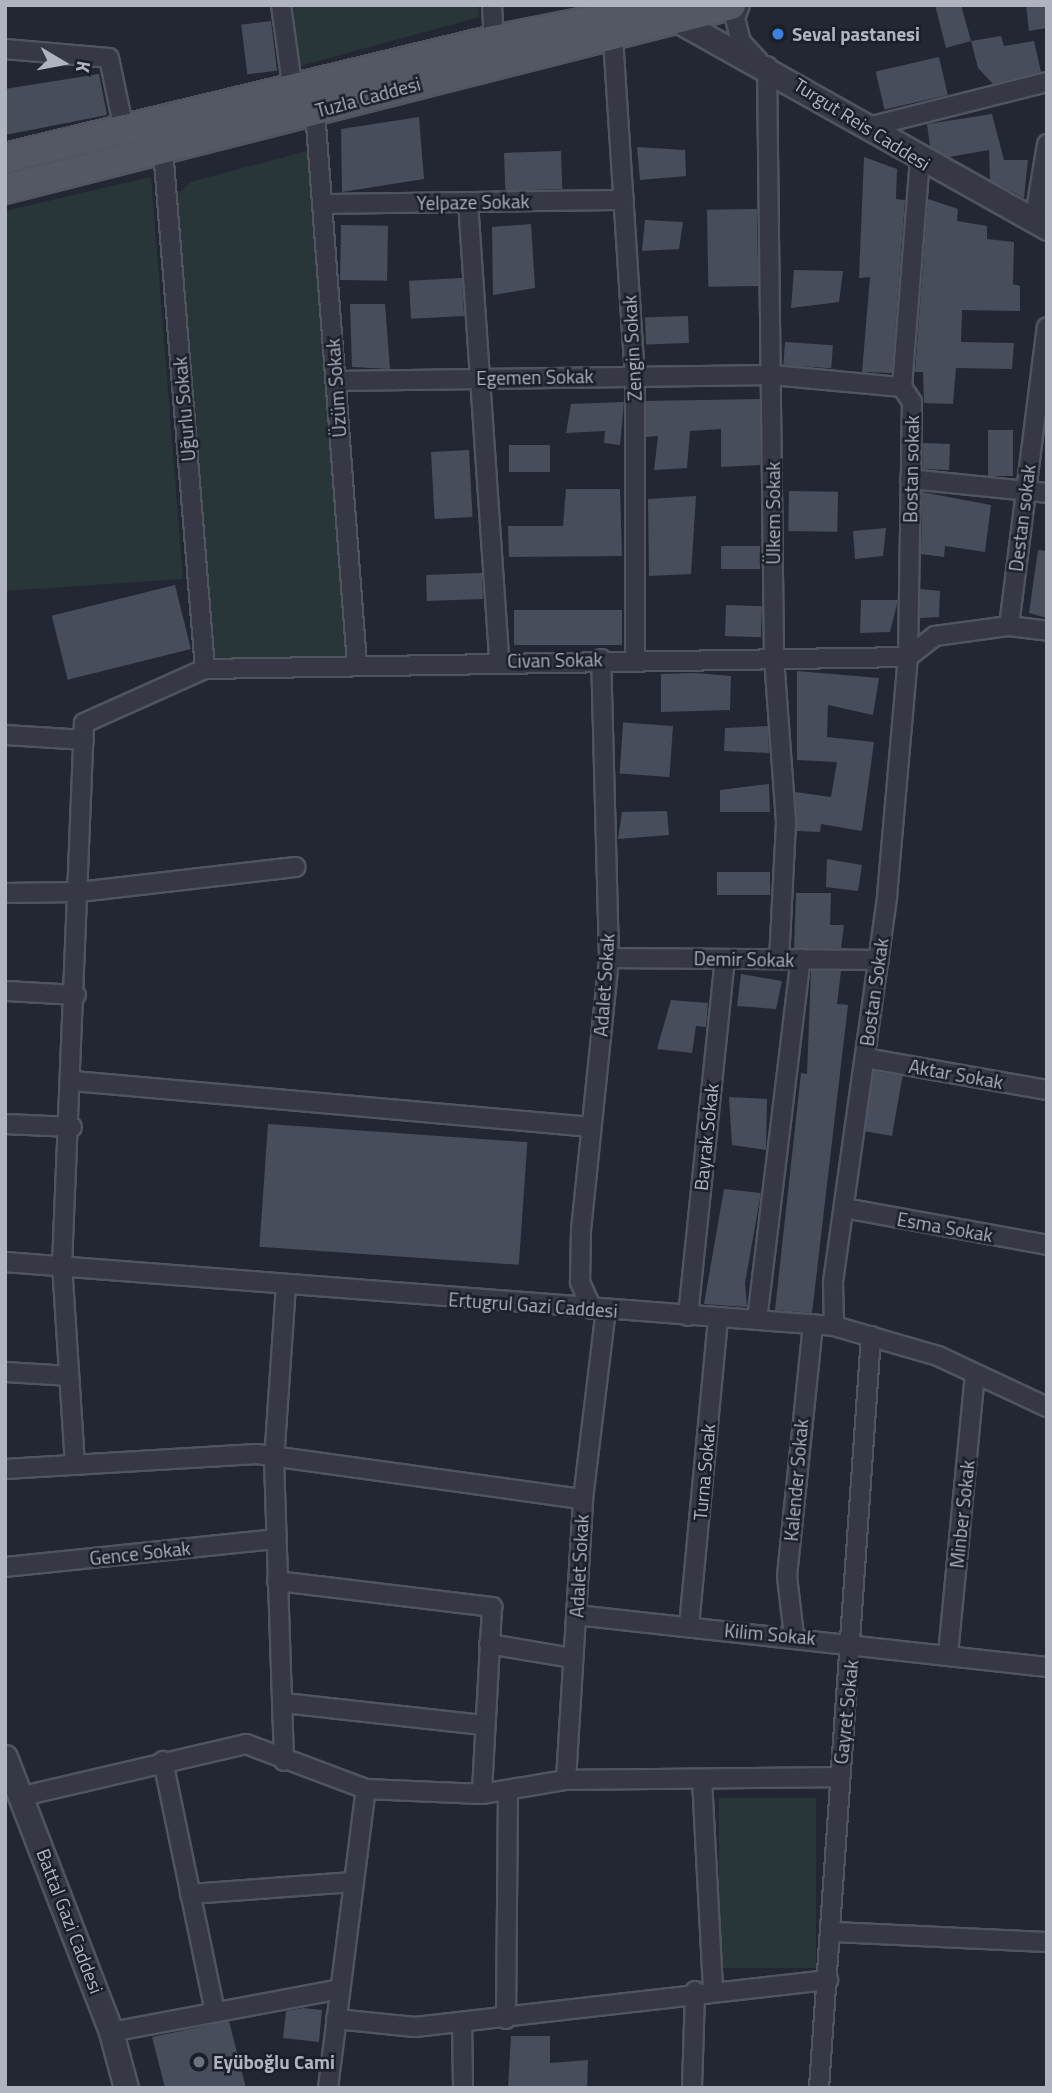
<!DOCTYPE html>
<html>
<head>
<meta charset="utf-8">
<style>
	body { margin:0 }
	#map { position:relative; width:1052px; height:2093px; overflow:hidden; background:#232734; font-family:"Titillium Web",sans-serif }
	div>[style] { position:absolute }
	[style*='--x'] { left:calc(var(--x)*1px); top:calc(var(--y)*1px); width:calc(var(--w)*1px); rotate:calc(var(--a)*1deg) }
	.green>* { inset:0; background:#283639; transform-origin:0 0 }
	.building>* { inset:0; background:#484d5c; transform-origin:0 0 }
	.roads { filter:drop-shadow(2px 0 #50545f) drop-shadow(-2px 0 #50545f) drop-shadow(0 2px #50545f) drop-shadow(0 -2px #50545f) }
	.minor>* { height:18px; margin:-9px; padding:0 9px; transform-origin:9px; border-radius:9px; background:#363945 }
	.tertiary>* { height:23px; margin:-11.5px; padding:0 11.5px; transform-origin:11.5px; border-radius:11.5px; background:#363945 }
	.primary>* { height:28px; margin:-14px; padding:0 14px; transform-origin:14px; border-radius:14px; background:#545865 }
	.dots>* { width:19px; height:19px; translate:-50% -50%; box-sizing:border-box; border:4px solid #1b1f29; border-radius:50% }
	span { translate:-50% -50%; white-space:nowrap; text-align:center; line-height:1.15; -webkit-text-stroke:5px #1b1f29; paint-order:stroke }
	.poi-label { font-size:19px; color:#b0b4c1; font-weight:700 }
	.left { translate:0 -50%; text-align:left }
	.street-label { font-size:19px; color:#b0b4c1 }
	.frame { position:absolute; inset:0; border:7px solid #b0b4c1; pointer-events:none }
	.north { position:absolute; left:28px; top:28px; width:70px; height:70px; -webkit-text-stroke:5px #1b1f29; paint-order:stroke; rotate:100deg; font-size:19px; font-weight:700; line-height:28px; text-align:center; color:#b0b4c1 }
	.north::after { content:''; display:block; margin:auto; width:24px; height:32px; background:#b0b4c1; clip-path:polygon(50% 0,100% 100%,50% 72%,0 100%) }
</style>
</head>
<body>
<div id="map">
	<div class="green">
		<div style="clip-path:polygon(293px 5px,478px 5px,479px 17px,300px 66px)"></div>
		<div style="clip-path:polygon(318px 148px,347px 657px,211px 666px,176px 196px,191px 182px)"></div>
		<div style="clip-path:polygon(151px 177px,183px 579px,5px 591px,5px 211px)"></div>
		<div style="left:816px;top:1798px;width:170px;height:97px;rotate:90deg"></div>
	</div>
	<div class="building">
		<div style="clip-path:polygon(935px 5px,961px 5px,971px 41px,946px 48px)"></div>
		<div style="clip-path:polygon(1026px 5px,1047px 5px,1047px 28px,1029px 31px)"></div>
		<div style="left:271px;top:21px;width:50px;height:30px;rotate:83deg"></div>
		<div style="clip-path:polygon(1001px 36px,1004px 46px,1034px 41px,1041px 72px,993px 84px,978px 68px,971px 41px)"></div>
		<div style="left:939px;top:57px;width:39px;height:65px;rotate:77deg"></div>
		<div style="clip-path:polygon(99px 74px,107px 115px,5px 135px,5px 89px)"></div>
		<div style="clip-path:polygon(992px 114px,1004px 160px,1028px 160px,1024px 198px,990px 180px,989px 150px,949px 157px,930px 146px,927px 124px)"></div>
		<div style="clip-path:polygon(419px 117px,424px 179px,342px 192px,341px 129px)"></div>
		<div style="clip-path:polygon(637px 147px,685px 150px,686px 176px,640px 180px)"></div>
		<div style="left:561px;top:151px;width:38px;height:57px;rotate:88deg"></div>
		<div style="clip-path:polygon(864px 157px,897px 169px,896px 199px,905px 200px,892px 373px,862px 372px,870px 277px,859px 278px)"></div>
		<div style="clip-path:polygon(928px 199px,958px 209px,957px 221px,987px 226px,987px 239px,1014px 242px,1013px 284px,1020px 286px,1020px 311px,962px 310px,961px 342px,1014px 343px,1012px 369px,956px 368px,953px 404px,924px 403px,923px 372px,915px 372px)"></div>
		<div style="left:757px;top:209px;width:77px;height:50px;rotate:89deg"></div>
		<div style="clip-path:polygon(645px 220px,683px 222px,679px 249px,642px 251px)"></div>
		<div style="clip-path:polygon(531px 224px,535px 288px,493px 295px,492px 227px)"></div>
		<div style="left:341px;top:225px;width:47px;height:55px;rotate:1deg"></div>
		<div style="clip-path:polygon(794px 270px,843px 271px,839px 302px,791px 308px)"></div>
		<div style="left:462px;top:278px;width:38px;height:53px;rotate:87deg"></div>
		<div style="clip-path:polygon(350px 304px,385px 304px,390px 369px,352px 367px)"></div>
		<div style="left:688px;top:316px;width:27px;height:43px;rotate:88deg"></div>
		<div style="left:785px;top:342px;width:48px;height:23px;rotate:4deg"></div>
		<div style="clip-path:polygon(760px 399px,760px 465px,721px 467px,721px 429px,690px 431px,687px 468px,654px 470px,658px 436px,646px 437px,646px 401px)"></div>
		<div style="clip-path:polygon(624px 402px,620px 445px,604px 443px,605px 431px,566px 433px,571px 404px)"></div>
		<div style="left:988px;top:430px;width:25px;height:46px"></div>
		<div style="left:923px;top:443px;width:27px;height:26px;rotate:2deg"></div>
		<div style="left:509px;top:445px;width:41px;height:27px"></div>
		<div style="left:469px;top:450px;width:67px;height:38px;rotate:87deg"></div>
		<div style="clip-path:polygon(566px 489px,620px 489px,622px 556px,509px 557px,508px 526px,563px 526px)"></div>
		<div style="left:789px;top:491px;width:49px;height:40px;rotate:1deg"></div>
		<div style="clip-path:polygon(922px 492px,991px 505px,985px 552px,945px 546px,944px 557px,921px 554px)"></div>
		<div style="clip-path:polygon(696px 496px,691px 574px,649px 576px,648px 499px)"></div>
		<div style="clip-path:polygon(886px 528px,883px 556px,855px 559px,853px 531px)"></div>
		<div style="left:721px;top:546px;width:39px;height:23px"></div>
		<div style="clip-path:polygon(1038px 550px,1047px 551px,1047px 618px,1029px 613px)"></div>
		<div style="left:482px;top:573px;width:26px;height:56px;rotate:88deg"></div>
		<div style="left:175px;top:585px;width:66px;height:127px;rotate:76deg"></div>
		<div style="clip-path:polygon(920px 589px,940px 591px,939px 617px,920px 618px)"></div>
		<div style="clip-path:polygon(861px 600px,898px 600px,890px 632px,860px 633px)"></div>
		<div style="left:726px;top:605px;width:36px;height:31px;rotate:2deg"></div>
		<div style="left:514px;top:610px;width:108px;height:35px"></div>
		<div style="clip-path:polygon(797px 671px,879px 678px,873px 715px,828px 705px,827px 737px,874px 742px,862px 831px,821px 824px,820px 832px,797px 831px,795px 792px,831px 797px,837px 762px,797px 760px)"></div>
		<div style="clip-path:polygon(695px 673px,731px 676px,730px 710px,661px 712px,661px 674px)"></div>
		<div style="left:673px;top:726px;width:51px;height:50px;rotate:94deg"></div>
		<div style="clip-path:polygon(768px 726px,769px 753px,724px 751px,725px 728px)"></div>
		<div style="clip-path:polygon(769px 784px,770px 812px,720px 812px,720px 790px)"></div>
		<div style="clip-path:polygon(667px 811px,669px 835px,618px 839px,622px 812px)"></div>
		<div style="clip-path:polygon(827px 859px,862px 865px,858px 891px,826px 887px)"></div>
		<div style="left:717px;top:872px;width:53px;height:23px"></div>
		<div style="clip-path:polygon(796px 893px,831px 893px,830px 925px,844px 925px,841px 948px,794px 948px)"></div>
		<div style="clip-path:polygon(811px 971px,841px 971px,837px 1004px,848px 1005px,812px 1313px,775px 1310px,801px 1073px,807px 1074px)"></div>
		<div style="clip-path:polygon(741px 974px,782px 981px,776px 1009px,737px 1006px)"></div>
		<div style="clip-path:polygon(671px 1000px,708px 1003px,706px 1027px,696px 1026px,692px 1053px,657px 1049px)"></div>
		<div style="left:874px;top:1071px;width:29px;height:61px;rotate:10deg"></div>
		<div style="clip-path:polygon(729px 1097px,767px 1099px,766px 1150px,732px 1145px)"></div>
		<div style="left:268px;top:1124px;width:260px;height:123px;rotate:4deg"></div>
		<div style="clip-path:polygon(724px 1189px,761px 1193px,745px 1283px,747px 1307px,704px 1304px)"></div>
		<div style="clip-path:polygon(303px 2008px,322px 2010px,319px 2042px,283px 2038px,286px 2011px)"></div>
		<div style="clip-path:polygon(229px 2021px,246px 2088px,165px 2088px,152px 2037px)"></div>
		<div style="clip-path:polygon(511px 2036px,550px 2036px,550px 2063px,588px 2060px,587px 2088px,508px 2088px)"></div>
	</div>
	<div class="roads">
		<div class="minor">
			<div style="--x:281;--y:5;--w:87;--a:82.1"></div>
			<div style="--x:492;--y:5;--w:35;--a:87"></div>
			<div style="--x:740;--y:5;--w:14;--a:111"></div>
			<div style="--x:735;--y:18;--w:25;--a:76"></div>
			<div style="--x:741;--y:42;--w:25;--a:47"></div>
			<div style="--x:613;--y:38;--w:339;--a:86.3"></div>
			<div style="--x:635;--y:376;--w:282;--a:90"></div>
			<div style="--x:5;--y:49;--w:104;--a:4.9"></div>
			<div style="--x:109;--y:58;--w:74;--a:78.2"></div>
			<div style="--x:767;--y:66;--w:592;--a:89.32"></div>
			<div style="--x:774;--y:658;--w:165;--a:85.8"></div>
			<div style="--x:786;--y:823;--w:136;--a:92.9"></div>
			<div style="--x:315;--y:111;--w:556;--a:85.66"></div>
			<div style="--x:868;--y:127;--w:185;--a:-14.1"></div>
			<div style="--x:163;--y:150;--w:521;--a:85.37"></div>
			<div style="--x:468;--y:202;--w:460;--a:86.1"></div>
			<div style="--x:322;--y:204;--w:302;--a:-0.8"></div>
			<div style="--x:1034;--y:222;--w:79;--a:-80.5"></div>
			<div style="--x:336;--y:381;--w:436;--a:-0.8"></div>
			<div style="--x:772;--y:375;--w:131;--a:5.3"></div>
			<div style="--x:910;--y:479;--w:138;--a:5.8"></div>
			<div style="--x:1009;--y:626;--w:301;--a:-82.8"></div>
			<div style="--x:5;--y:735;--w:79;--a:3.6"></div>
			<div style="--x:5;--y:893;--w:74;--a:-0.8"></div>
			<div style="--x:79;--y:892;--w:218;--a:-6.6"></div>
			<div style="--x:609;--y:958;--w:270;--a:0.4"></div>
			<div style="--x:5;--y:991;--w:71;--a:3.2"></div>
			<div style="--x:865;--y:1058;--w:185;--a:10"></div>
			<div style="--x:73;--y:1081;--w:520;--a:5.07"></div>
			<div style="--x:5;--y:1124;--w:67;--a:2.6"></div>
			<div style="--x:844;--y:1208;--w:206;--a:10.3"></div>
			<div style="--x:5;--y:1262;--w:831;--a:4.41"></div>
			<div style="--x:834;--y:1326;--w:108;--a:16.1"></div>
			<div style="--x:938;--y:1356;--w:120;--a:25.1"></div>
			<div style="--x:592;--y:1309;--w:30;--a:-114"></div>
			<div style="--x:580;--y:1282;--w:52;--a:-88.9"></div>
			<div style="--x:581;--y:1230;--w:273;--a:-84.1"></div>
			<div style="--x:609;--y:958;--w:299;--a:-91.5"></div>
			<div style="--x:688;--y:1316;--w:359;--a:-84.1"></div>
			<div style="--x:757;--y:1320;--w:364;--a:-83.1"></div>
			<div style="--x:834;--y:1326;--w:44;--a:-91.3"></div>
			<div style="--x:833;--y:1282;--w:390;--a:-82"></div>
			<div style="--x:887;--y:896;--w:240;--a:-85"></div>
			<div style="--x:908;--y:657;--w:255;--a:-89.1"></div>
			<div style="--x:912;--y:402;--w:18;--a:-124"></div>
			<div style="--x:902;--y:387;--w:228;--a:-85.5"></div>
			<div style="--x:5;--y:1372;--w:64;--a:3.6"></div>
			<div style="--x:75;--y:1465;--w:199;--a:-93.7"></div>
			<div style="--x:62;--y:1266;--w:543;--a:-87.68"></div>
			<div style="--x:84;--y:723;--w:133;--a:-24.1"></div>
			<div style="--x:205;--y:669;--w:703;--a:-0.98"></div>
			<div style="--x:908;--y:657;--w:34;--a:-38"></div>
			<div style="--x:935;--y:636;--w:75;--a:-7.7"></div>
			<div style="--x:1009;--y:626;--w:38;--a:7"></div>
			<div style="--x:5;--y:1469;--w:252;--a:-3.4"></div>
			<div style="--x:257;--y:1454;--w:329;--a:7.9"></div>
			<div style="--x:5;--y:1567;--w:272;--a:-5.9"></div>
			<div style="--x:277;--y:1581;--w:217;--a:6.9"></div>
			<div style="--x:492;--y:1607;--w:187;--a:93.1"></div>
			<div style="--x:576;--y:1615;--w:474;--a:6.3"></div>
			<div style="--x:689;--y:1626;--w:309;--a:-84.6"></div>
			<div style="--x:794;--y:1636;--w:60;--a:-96.7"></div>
			<div style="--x:787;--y:1576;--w:253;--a:-84.1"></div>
			<div style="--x:489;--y:1644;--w:85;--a:9.5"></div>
			<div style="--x:948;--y:1654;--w:281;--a:-84.5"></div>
			<div style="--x:284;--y:1703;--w:200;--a:6.3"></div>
			<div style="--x:163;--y:1761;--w:256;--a:78.3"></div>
			<div style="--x:284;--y:1761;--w:300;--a:-91.9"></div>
			<div style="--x:274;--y:1461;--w:176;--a:-86.1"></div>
			<div style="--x:702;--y:1779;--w:210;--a:87"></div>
			<div style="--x:566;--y:1780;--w:282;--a:-86.5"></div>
			<div style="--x:583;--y:1499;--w:190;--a:-83.1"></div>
			<div style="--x:23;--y:1796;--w:229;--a:-13.1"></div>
			<div style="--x:246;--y:1744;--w:128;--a:20.6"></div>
			<div style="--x:366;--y:1789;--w:116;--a:2.5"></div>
			<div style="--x:482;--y:1794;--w:85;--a:-9.5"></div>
			<div style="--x:566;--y:1780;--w:273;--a:-0.6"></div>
			<div style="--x:190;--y:1894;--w:164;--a:-4.2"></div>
			<div style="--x:833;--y:1932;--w:214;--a:2.7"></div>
			<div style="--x:336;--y:2019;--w:79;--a:5.8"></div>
			<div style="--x:415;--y:2027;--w:416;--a:-6.5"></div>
			<div style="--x:506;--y:2019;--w:229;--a:-89.5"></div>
			<div style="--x:462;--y:2022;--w:66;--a:89.1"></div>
			<div style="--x:111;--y:2032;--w:233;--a:-10.6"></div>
			<div style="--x:328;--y:2088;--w:301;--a:-82.8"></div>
			<div style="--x:692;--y:2088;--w:97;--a:-88.2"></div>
			<div style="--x:819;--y:2088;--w:754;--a:-86.04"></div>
		</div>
		<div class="tertiary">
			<div style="--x:677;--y:20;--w:424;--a:29.3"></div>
			<div style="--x:5;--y:1757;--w:295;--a:68.9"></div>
			<div style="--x:111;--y:2032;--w:58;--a:75"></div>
		</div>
		<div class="primary">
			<div style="--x:5;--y:158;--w:503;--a:-13.57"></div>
			<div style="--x:494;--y:40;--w:170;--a:-11.2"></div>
			<div style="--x:5;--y:189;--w:749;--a:-14.22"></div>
		</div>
	</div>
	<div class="dots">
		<div style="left:778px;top:34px;background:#3f7fe0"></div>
		<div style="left:199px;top:2062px;background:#6b7280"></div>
	</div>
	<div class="poi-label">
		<span class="left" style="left:792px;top:34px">Seval pastanesi</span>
		<span class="left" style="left:213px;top:2062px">Eyüboğlu Cami</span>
	</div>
	<div class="street-label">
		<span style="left:368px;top:97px;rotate:-15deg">Tuzla Caddesi</span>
		<span style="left:862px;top:124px;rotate:32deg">Turgut Reis Caddesi</span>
		<span style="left:473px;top:202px;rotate:-1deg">Yelpaze Sokak</span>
		<span style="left:632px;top:348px;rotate:-93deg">Zengin Sokak</span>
		<span style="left:535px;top:377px;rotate:-1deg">Egemen Sokak</span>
		<span style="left:336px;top:388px;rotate:-94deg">Üzüm Sokak</span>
		<span style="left:184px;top:409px;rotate:-95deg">Uğurlu Sokak</span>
		<span style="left:911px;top:469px;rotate:-89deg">Bostan sokak</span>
		<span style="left:773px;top:513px;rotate:-90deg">Ülkem Sokak</span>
		<span style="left:1022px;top:518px;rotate:-83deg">Destan sokak</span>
		<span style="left:555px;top:660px;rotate:-1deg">Civan Sokak</span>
		<span style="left:744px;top:959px;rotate:1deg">Demir Sokak</span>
		<span style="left:604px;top:985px;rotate:-86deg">Adalet Sokak</span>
		<span style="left:874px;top:992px;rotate:-82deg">Bostan Sokak</span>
		<span style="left:956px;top:1074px;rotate:10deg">Aktar Sokak</span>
		<span style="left:706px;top:1137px;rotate:-84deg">Bayrak Sokak</span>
		<span style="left:945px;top:1227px;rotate:10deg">Esma Sokak</span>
		<span style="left:533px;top:1305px;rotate:4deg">Ertugrul Gazi Caddesi</span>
		<span style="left:704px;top:1472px;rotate:-85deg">Turna Sokak</span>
		<span style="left:796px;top:1480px;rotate:-85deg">Kalender Sokak</span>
		<span style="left:962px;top:1514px;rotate:-84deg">Minber Sokak</span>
		<span style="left:140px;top:1553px;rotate:-6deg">Gence Sokak</span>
		<span style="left:579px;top:1566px;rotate:-87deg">Adalet Sokak</span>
		<span style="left:770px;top:1634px;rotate:5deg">Kilim Sokak</span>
		<span style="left:846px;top:1712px;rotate:-84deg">Gayret Sokak</span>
		<span style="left:70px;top:1921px;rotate:69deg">Battal Gazi Caddesi</span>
	</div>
	<div class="frame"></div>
	<div class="north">K</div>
</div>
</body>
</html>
